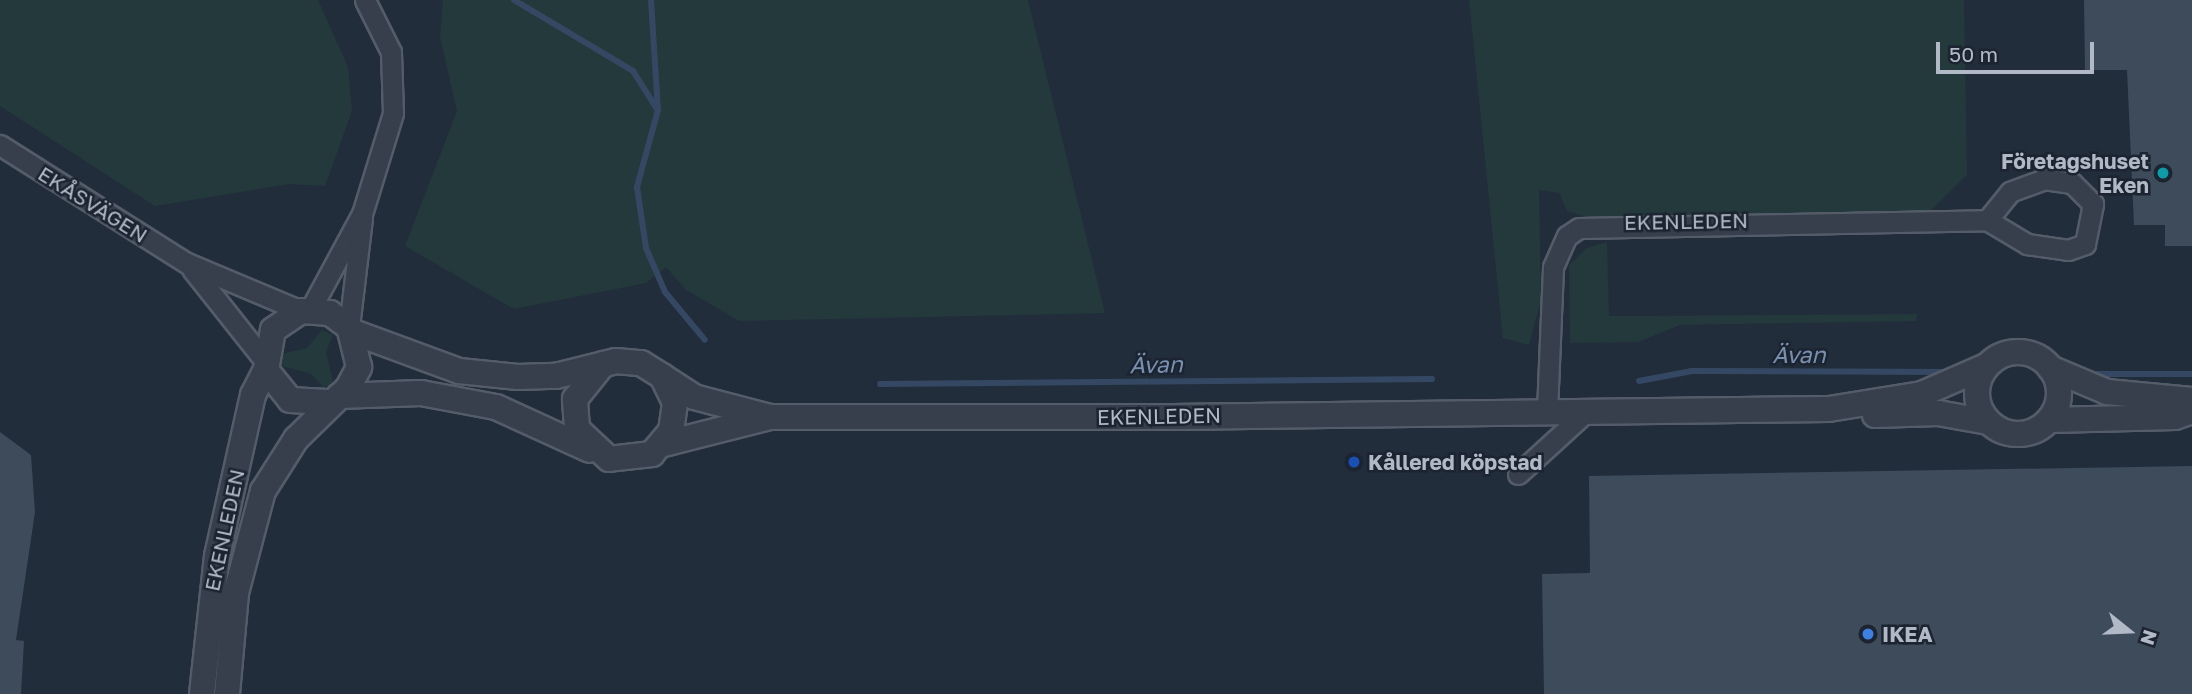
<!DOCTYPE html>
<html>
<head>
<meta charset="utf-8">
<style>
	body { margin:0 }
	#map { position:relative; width:2192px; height:694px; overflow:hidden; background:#222d3b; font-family:"Golos Text",sans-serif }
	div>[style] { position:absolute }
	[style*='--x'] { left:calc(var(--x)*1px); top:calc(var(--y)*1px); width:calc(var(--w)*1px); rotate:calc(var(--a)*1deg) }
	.green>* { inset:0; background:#24393c }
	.stream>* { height:6px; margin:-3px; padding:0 3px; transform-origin:3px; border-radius:3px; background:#354863 }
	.building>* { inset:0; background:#3e4b5b }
	.roads { filter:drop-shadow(2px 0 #545c69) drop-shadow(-2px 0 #545c69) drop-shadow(0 2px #545c69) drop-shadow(0 -2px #545c69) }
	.minor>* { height:19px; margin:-9.5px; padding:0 9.5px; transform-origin:9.5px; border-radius:9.5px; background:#363f4b }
	.tertiary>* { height:24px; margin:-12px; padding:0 12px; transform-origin:12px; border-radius:12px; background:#363f4b }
	.tertiary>.ring { margin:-12px; padding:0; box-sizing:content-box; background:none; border:24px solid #363f4b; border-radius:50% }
	.dots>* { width:19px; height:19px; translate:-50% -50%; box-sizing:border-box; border:4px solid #1b2430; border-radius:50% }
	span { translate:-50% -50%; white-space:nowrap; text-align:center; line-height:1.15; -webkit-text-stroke:5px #1b2430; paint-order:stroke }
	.poi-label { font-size:21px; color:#b1b9c7; font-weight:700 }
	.right { translate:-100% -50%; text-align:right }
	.left { translate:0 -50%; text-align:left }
	.street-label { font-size:21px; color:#b1b9c7 }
	.water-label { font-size:23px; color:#788fb0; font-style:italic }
	.north { position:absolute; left:2094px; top:596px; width:70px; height:70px; -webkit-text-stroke:5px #1b2430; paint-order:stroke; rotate:108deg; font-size:19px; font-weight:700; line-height:28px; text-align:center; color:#b1b9c7 }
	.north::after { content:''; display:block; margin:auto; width:24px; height:32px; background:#b1b9c7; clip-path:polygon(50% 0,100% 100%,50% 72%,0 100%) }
	.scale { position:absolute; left:1936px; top:42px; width:158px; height:32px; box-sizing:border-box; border:4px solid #b1b9c7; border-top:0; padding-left:9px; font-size:21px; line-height:24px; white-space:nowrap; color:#b1b9c7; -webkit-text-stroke:5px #1b2430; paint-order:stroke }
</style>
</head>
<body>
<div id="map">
	<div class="green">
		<div style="clip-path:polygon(0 0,318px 0,348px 67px,352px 111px,325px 186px,289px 184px,155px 206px,0 106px)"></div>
		<div style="clip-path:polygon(443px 0,1028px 0,1105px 313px,739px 321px,685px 289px,666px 267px,646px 283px,514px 309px,405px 246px,457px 111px,440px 37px)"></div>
		<div style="clip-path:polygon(1469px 0,1964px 0,1967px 175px,1924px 217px,1587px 217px,1567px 211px,1559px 193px,1539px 190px,1541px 300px,1529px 345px,1503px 338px)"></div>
		<div style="clip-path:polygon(1607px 242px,1609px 316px,1917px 314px,1916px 321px,1680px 325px,1638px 342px,1570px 343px,1569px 265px,1587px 248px)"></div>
		<div style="clip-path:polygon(322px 330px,333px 335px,326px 352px,333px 382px,324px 388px,311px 374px,282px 366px,282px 354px,307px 348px)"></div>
	</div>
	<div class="stream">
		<div style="--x:514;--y:0;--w:139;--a:30.8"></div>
		<div style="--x:633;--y:71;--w:45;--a:57.7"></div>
		<div style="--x:651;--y:0;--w:110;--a:86.4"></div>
		<div style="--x:658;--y:110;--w:80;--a:105.3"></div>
		<div style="--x:637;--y:187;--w:62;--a:81.6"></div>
		<div style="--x:646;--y:248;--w:48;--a:66.6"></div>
		<div style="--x:665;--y:292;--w:62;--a:50.2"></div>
		<div style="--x:2097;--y:374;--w:95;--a:0"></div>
		<div style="--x:1639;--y:381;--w:54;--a:-10.7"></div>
		<div style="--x:1692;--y:371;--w:256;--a:0.2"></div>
		<div style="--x:880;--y:384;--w:552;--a:-0.52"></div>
	</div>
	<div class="building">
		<div style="clip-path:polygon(2084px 0,2192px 0,2192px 246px,2165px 246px,2165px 225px,2134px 225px,2127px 70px,2085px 70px)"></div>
		<div style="clip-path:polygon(0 432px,31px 455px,35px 512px,16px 640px,24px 641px,21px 694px,0 694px)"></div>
		<div style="clip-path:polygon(2192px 466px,2192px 694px,1544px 694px,1542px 574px,1590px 573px,1589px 476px)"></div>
	</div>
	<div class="roads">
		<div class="minor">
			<div style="--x:0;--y:145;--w:221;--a:32.3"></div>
			<div style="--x:187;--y:263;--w:124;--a:22.8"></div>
			<div style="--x:192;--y:269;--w:117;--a:51.6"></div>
			<div style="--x:310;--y:310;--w:109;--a:-61.6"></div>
			<div style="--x:362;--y:214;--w:106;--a:-72.9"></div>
			<div style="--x:393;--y:113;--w:61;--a:-91.9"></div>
			<div style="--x:391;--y:52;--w:58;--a:-116.6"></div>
			<div style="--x:349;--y:327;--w:110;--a:-83.2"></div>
			<div style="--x:1547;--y:411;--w:144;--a:-87.6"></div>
			<div style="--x:1553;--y:267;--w:34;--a:-66"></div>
			<div style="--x:1567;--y:236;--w:14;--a:-34"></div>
			<div style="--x:1579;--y:228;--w:408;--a:-1.1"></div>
			<div style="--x:1987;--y:220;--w:47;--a:31"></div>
			<div style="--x:2027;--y:244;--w:41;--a:8.3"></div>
			<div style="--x:2068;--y:250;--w:18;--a:-19"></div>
			<div style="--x:2085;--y:244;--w:41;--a:-78.7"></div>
			<div style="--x:2093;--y:204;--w:30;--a:-135"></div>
			<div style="--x:2072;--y:183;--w:27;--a:-172"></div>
			<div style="--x:2045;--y:179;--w:37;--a:160"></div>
			<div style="--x:2010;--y:192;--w:36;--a:129"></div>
			<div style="--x:1518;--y:474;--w:93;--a:-42.4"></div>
		</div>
		<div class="tertiary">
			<div style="--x:353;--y:332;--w:113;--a:20.2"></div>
			<div style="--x:459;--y:371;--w:59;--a:5.8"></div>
			<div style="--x:518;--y:377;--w:38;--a:-2"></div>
			<div style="--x:556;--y:376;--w:62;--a:-14"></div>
			<div style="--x:616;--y:361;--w:25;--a:5"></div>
			<div style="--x:641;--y:363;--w:25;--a:32"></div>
			<div style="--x:662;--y:376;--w:30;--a:64"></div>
			<div style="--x:675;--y:403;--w:28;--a:98"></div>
			<div style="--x:671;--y:431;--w:30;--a:130"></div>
			<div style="--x:652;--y:454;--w:43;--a:173.4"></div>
			<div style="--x:609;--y:459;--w:44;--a:-136.8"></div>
			<div style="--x:577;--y:429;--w:30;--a:-94"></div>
			<div style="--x:575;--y:399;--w:45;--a:-51.3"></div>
			<div class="ring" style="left:1977px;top:352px;width:58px;height:58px"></div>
			<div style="--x:2050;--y:368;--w:62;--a:22.8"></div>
			<div style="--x:2107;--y:392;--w:85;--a:5.4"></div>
			<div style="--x:662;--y:376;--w:38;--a:33"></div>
			<div style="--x:694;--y:397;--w:79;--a:14.7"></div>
			<div style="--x:770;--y:417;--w:403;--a:0"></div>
			<div style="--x:1173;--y:417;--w:656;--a:-0.7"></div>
			<div style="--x:1829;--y:409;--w:94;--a:-9.2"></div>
			<div style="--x:1922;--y:394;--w:70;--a:-23.6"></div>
			<div style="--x:339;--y:396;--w:82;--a:-2.1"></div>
			<div style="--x:421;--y:393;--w:76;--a:10.6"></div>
			<div style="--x:496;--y:407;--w:103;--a:24.6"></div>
			<div style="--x:1875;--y:415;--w:63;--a:-1.8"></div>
			<div style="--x:1938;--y:413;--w:51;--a:10.2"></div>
			<div style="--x:2049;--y:420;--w:126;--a:-1.4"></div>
			<div style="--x:2175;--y:417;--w:18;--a:-19"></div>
			<div style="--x:664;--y:444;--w:109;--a:-14.3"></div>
			<div style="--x:202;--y:694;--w:139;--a:-83.8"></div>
			<div style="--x:217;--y:556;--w:165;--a:-77.4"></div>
			<div style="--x:253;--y:395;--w:28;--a:-63"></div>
			<div style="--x:227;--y:694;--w:101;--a:-84.9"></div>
			<div style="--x:236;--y:593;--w:106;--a:-75.2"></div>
			<div style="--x:263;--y:491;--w:62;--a:-57.6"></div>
			<div style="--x:296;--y:439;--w:73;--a:-44.4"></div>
			<div style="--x:348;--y:388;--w:24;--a:-62"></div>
			<div style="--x:359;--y:367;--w:41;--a:-104"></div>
			<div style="--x:349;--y:327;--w:24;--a:-144"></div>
			<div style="--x:330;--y:313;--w:29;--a:-176"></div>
			<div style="--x:301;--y:311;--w:34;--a:146"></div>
			<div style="--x:273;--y:330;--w:41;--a:99.9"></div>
			<div style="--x:266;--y:370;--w:38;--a:51"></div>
			<div style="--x:290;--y:400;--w:37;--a:3"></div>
		</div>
	</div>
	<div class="dots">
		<div style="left:2163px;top:173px;background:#0f9aa8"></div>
		<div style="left:1354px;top:462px;background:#1a4fb4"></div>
		<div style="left:1868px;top:634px;background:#3f7fe0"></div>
	</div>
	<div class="poi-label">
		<span class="right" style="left:2149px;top:173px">Företagshuset<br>Eken</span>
		<span class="left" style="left:1368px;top:462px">Kållered köpstad</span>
		<span class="left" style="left:1882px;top:634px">IKEA</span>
	</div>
	<div class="street-label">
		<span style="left:93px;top:204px;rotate:32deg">EKÅSVÄGEN</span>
		<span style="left:1686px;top:221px;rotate:-1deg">EKENLEDEN</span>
		<span style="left:1159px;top:416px;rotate:-1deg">EKENLEDEN</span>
		<span style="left:224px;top:530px;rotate:-78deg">EKENLEDEN</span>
	</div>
	<div class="water-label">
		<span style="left:1799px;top:354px">Ävan</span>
		<span style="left:1156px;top:364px;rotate:-1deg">Ävan</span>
	</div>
	<div class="north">N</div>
	<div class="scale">50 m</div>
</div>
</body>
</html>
